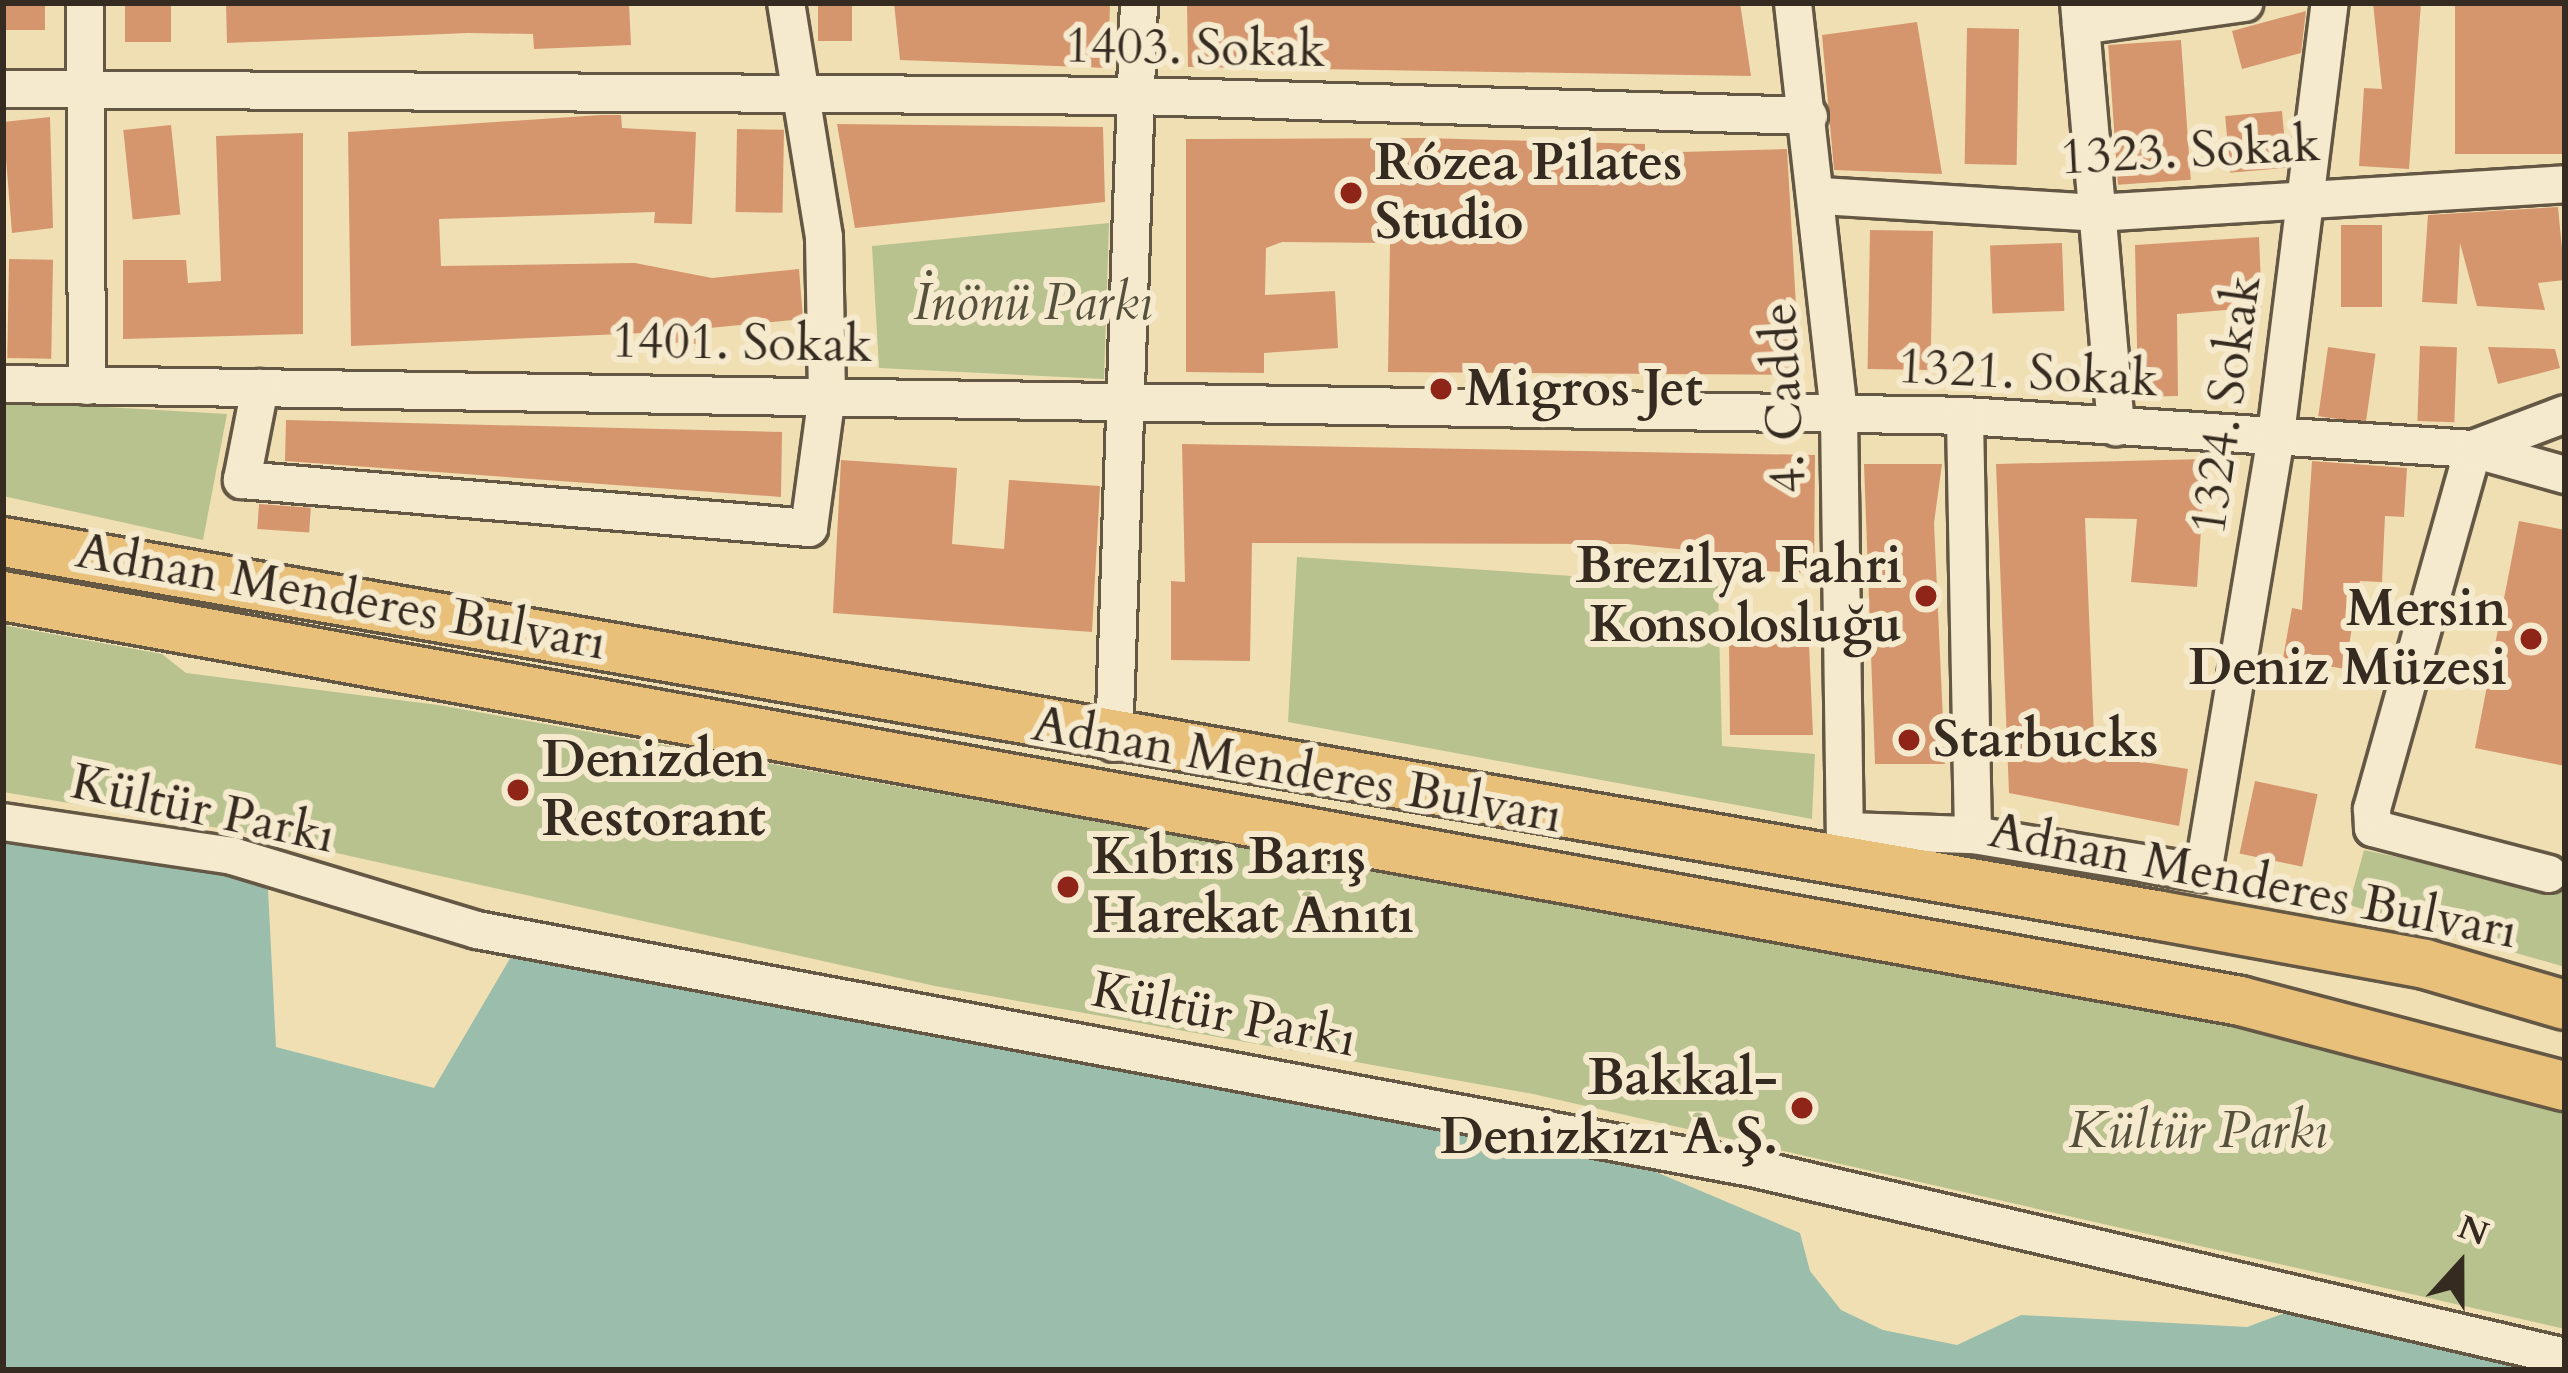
<!DOCTYPE html>
<html>
<head>
<meta charset="utf-8">
<style>
	body { margin:0 }
	#map { position:relative; width:2568px; height:1373px; overflow:hidden; background:#f1dfb4; font-family:Cardo,serif }
	div>[style] { position:absolute }
	[style*='--x'] { left:calc(var(--x)*1px); top:calc(var(--y)*1px); width:calc(var(--w)*1px); rotate:calc(var(--a)*1deg) }
	.green>* { inset:0; background:#b8c28f }
	.water>* { inset:0; background:#9bbdac }
	.building>* { inset:0; background:#d5966e; transform-origin:0 0 }
	.roads { filter:drop-shadow(3px 0 #645845) drop-shadow(-3px 0 #645845) drop-shadow(0 3px #645845) drop-shadow(0 -3px #645845) }
	.minor>* { height:36px; margin:-18px; padding:0 18px; transform-origin:18px; border-radius:18px; background:#f6eace }
	.major>* { height:48px; margin:-24px; padding:0 24px; transform-origin:24px; border-radius:24px; background:#e8c07a }
	.dots>* { width:33px; height:33px; translate:-50% -50%; box-sizing:border-box; border:6px solid #f6eace; border-radius:50% }
	span { translate:-50% -50%; white-space:nowrap; text-align:center; line-height:1.15; -webkit-text-stroke:12px #f6eace; paint-order:stroke }
	.street-label { font-size:51px; color:#352b20 }
	.poi-label { font-size:51px; color:#352b20; font-weight:700 }
	.left { translate:0 -50%; text-align:left }
	.right { translate:-100% -50%; text-align:right }
	.park-label { font-size:51px; color:#56513c; font-style:italic }
	.frame { position:absolute; inset:0; border:6px solid #352b20; pointer-events:none }
	.north { position:absolute; left:2400px; top:1205px; width:120px; height:120px; -webkit-text-stroke:9px #f6eace; paint-order:stroke; rotate:21deg; font-size:33px; font-weight:700; line-height:48px; text-align:center; color:#352b20 }
	.north::after { content:''; display:block; margin:auto; width:42px; height:54px; background:#352b20; clip-path:polygon(50% 0,100% 100%,50% 72%,0 100%) }
</style>
</head>
<body>
<div id="map">
	<div class="green">
		<div style="clip-path:polygon(1109px 223px,1104px 379px,879px 368px,872px 246px)"></div>
		<div style="clip-path:polygon(3px 401px,227px 414px,203px 540px,3px 496px)"></div>
		<div style="clip-path:polygon(1297px 557px,1718px 586px,1722px 746px,1815px 754px,1812px 819px,1288px 722px)"></div>
		<div style="clip-path:polygon(3px 625px,162px 654px,186px 673px,438px 705px,2225px 1021px,2565px 1109px,2565px 1329px,1533px 1094px,935px 986px,242px 832px,3px 792px)"></div>
		<div style="clip-path:polygon(2364px 850px,2565px 892px,2565px 967px,2349px 905px)"></div>
	</div>
	<div class="water">
		<div style="clip-path:polygon(3px 841px,228px 864px,268px 889px,276px 1047px,434px 1088px,512px 955px,1609px 1152px,1800px 1233px,1810px 1271px,1841px 1310px,1883px 1330px,1957px 1345px,2021px 1315px,2247px 1327px,2311px 1303px,2562px 1370px,3px 1370px)"></div>
	</div>
	<div class="building">
		<div style="left:3px;top:3px;width:42px;height:27px"></div>
		<div style="left:125px;top:3px;width:46px;height:39px"></div>
		<div style="clip-path:polygon(226px 3px,629px 3px,631px 45px,534px 49px,533px 34px,468px 33px,227px 43px)"></div>
		<div style="left:818px;top:3px;width:34px;height:38px"></div>
		<div style="clip-path:polygon(894px 3px,1110px 3px,1108px 68px,900px 60px)"></div>
		<div style="clip-path:polygon(1187px 3px,1740px 3px,1751px 76px,1188px 67px)"></div>
		<div style="clip-path:polygon(2373px 3px,2421px 3px,2409px 169px,2359px 166px,2364px 88px,2382px 89px)"></div>
		<div style="left:2455px;top:3px;width:110px;height:151px"></div>
		<div style="clip-path:polygon(2306px 11px,2301px 53px,2242px 69px,2232px 31px)"></div>
		<div style="clip-path:polygon(1917px 22px,1942px 174px,1834px 170px,1822px 35px)"></div>
		<div style="left:1967px;top:28px;width:52px;height:136px;rotate:1deg"></div>
		<div style="left:2181px;top:40px;width:140px;height:73px;rotate:86deg"></div>
		<div style="left:2282px;top:111px;width:57px;height:57px;rotate:85deg"></div>
		<div style="clip-path:polygon(601px 115px,621px 115px,622px 128px,696px 132px,692px 224px,654px 223px,655px 212px,439px 219px,441px 266px,635px 263px,712px 278px,799px 269px,803px 319px,709px 328px,708px 345px,666px 342px,666px 332px,351px 346px,348px 132px)"></div>
		<div style="clip-path:polygon(50px 117px,53px 228px,12px 233px,3px 122px)"></div>
		<div style="clip-path:polygon(837px 124px,1103px 127px,1105px 202px,855px 228px)"></div>
		<div style="left:171px;top:125px;width:90px;height:48px;rotate:84deg"></div>
		<div style="left:737px;top:129px;width:47px;height:83px;rotate:1deg"></div>
		<div style="clip-path:polygon(303px 133px,303px 334px,123px 339px,123px 260px,186px 260px,188px 283px,221px 281px,216px 136px)"></div>
		<div style="clip-path:polygon(1422px 138px,1645px 144px,1645px 153px,1787px 149px,1800px 375px,1388px 372px,1390px 243px,1282px 242px,1266px 248px,1265px 295px,1335px 291px,1338px 348px,1264px 353px,1264px 373px,1186px 372px,1186px 139px)"></div>
		<div style="clip-path:polygon(2558px 207px,2565px 280px,2538px 283px,2545px 310px,2477px 306px,2460px 243px,2457px 304px,2422px 302px,2428px 215px)"></div>
		<div style="left:2341px;top:225px;width:41px;height:82px"></div>
		<div style="left:1870px;top:230px;width:63px;height:139px;rotate:1deg"></div>
		<div style="clip-path:polygon(2259px 237px,2262px 307px,2177px 314px,2178px 396px,2138px 397px,2135px 245px)"></div>
		<div style="left:2062px;top:243px;width:68px;height:72px;rotate:88deg"></div>
		<div style="left:9px;top:259px;width:44px;height:99px;rotate:1deg"></div>
		<div style="left:2420px;top:346px;width:37px;height:75px;rotate:2deg"></div>
		<div style="left:2328px;top:347px;width:48px;height:70px;rotate:8deg"></div>
		<div style="clip-path:polygon(2488px 347px,2555px 349px,2560px 368px,2498px 384px)"></div>
		<div style="clip-path:polygon(286px 420px,782px 432px,781px 497px,285px 461px)"></div>
		<div style="clip-path:polygon(1182px 444px,1815px 455px,1814px 573px,1736px 570px,1738px 555px,1627px 544px,1252px 543px,1250px 661px,1171px 660px,1171px 581px,1185px 582px)"></div>
		<div style="clip-path:polygon(2206px 459px,2197px 587px,2131px 582px,2137px 519px,2085px 518px,2094px 736px,2100px 755px,2188px 769px,2179px 826px,2009px 793px,1996px 464px)"></div>
		<div style="clip-path:polygon(841px 460px,957px 468px,952px 544px,1004px 549px,1009px 480px,1100px 486px,1092px 632px,833px 613px)"></div>
		<div style="clip-path:polygon(2312px 461px,2407px 468px,2404px 517px,2385px 516px,2382px 582px,2360px 581px,2345px 669px,2283px 658px,2292px 608px,2302px 610px)"></div>
		<div style="clip-path:polygon(1864px 464px,1942px 464px,1934px 523px,1945px 764px,1875px 764px)"></div>
		<div style="left:259px;top:504px;width:52px;height:25px;rotate:4deg"></div>
		<div style="clip-path:polygon(2519px 521px,2565px 530px,2565px 766px,2475px 748px)"></div>
		<div style="clip-path:polygon(1738px 633px,1809px 644px,1813px 735px,1730px 735px,1729px 641px)"></div>
		<div style="left:2255px;top:781px;width:64px;height:74px;rotate:12deg"></div>
	</div>
	<div class="roads">
		<div class="minor">
			<div style="--x:85;--y:3;--w:383;--a:89.7"></div>
			<div style="--x:1793;--y:3;--w:414;--a:83.6"></div>
			<div style="--x:1839;--y:414;--w:446;--a:89.2"></div>
			<div style="--x:2079;--y:3;--w:426;--a:85"></div>
			<div style="--x:2081;--y:26;--w:165;--a:-8"></div>
			<div style="--x:3;--y:89;--w:1134;--a:0.35"></div>
			<div style="--x:1137;--y:96;--w:672;--a:1.7"></div>
			<div style="--x:1821;--y:196;--w:276;--a:3.5"></div>
			<div style="--x:2096;--y:213;--w:470;--a:-3.5"></div>
			<div style="--x:3;--y:384;--w:1962;--a:0.93"></div>
			<div style="--x:1965;--y:416;--w:509;--a:3.72"></div>
			<div style="--x:2473;--y:449;--w:96;--a:15.8"></div>
			<div style="--x:260;--y:388;--w:94;--a:101.1"></div>
			<div style="--x:242;--y:480;--w:569;--a:4.84"></div>
			<div style="--x:809;--y:528;--w:134;--a:-82.3"></div>
			<div style="--x:827;--y:395;--w:158;--a:-91.1"></div>
			<div style="--x:824;--y:237;--w:237;--a:-99.2"></div>
			<div style="--x:1114;--y:743;--w:740;--a:-88.07"></div>
			<div style="--x:3;--y:822;--w:232;--a:8.4"></div>
			<div style="--x:232;--y:856;--w:256;--a:16.8"></div>
			<div style="--x:477;--y:930;--w:1301;--a:10.58"></div>
			<div style="--x:1756;--y:1169;--w:831;--a:13.08"></div>
			<div style="--x:1850;--y:831;--w:123;--a:1.9"></div>
			<div style="--x:1973;--y:835;--w:419;--a:-91.1"></div>
			<div style="--x:1973;--y:835;--w:233;--a:9.4"></div>
			<div style="--x:2203;--y:873;--w:437;--a:-80.5"></div>
			<div style="--x:2275;--y:442;--w:442;--a:-82.9"></div>
			<div style="--x:2549;--y:874;--w:182;--a:-165.4"></div>
			<div style="--x:2373;--y:828;--w:19;--a:-93"></div>
			<div style="--x:2372;--y:809;--w:374;--a:-74.3"></div>
			<div style="--x:2473;--y:449;--w:98;--a:-20.8"></div>
		</div>
		<div class="major">
			<div style="--x:3;--y:542;--w:2190;--a:9.83"></div>
			<div style="--x:2161;--y:916;--w:268;--a:10.3"></div>
			<div style="--x:2425;--y:964;--w:146;--a:16.3"></div>
			<div style="--x:3;--y:596;--w:2273;--a:10.26"></div>
			<div style="--x:2240;--y:1001;--w:336;--a:14.7"></div>
		</div>
	</div>
	<div class="dots">
		<div style="left:1351px;top:193px;background:#8f2418"></div>
		<div style="left:1441px;top:389px;background:#8f2418"></div>
		<div style="left:1926px;top:596px;background:#8f2418"></div>
		<div style="left:2531px;top:639px;background:#8f2418"></div>
		<div style="left:1909px;top:740px;background:#8f2418"></div>
		<div style="left:518px;top:790px;background:#8f2418"></div>
		<div style="left:1068px;top:887px;background:#8f2418"></div>
		<div style="left:1802px;top:1108px;background:#8f2418"></div>
	</div>
	<div class="street-label">
		<span style="left:1195px;top:48px;rotate:1deg">1403. Sokak</span>
		<span style="left:2190px;top:151px;rotate:-3deg">1323. Sokak</span>
		<span style="left:742px;top:343px;rotate:1deg">1401. Sokak</span>
		<span style="left:2028px;top:373px;rotate:3deg">1321. Sokak</span>
		<span style="left:1784px;top:398px;rotate:-93deg">4. Cadde</span>
		<span style="left:2226px;top:405px;rotate:-82deg">1324. Sokak</span>
		<span style="left:341px;top:597px;rotate:10deg">Adnan Menderes Bulvarı</span>
		<span style="left:1297px;top:770px;rotate:10deg">Adnan Menderes Bulvarı</span>
		<span style="left:203px;top:809px;rotate:12deg">Kültür Parkı</span>
		<span style="left:2253px;top:881px;rotate:11deg">Adnan Menderes Bulvarı</span>
		<span style="left:1224px;top:1015px;rotate:11deg">Kültür Parkı</span>
	</div>
	<div class="poi-label">
		<span class="left" style="left:1375px;top:193px">Rózea Pilates<br>Studio</span>
		<span class="left" style="left:1465px;top:389px">Migros Jet</span>
		<span class="right" style="left:1902px;top:596px">Brezilya Fahri<br>Konsolosluğu</span>
		<span class="right" style="left:2507px;top:639px">Mersin<br>Deniz Müzesi</span>
		<span class="left" style="left:1933px;top:740px">Starbucks</span>
		<span class="left" style="left:542px;top:790px">Denizden<br>Restorant</span>
		<span class="left" style="left:1092px;top:887px">Kıbrıs Barış<br>Harekat Anıtı</span>
		<span class="right" style="left:1778px;top:1108px">Bakkal-<br>Denizkızı A.Ş.</span>
	</div>
	<div class="park-label">
		<span style="left:1033px;top:303px">İnönü Parkı</span>
		<span style="left:2198px;top:1131px">Kültür Parkı</span>
	</div>
	<div class="frame"></div>
	<div class="north">N</div>
</div>
</body>
</html>
